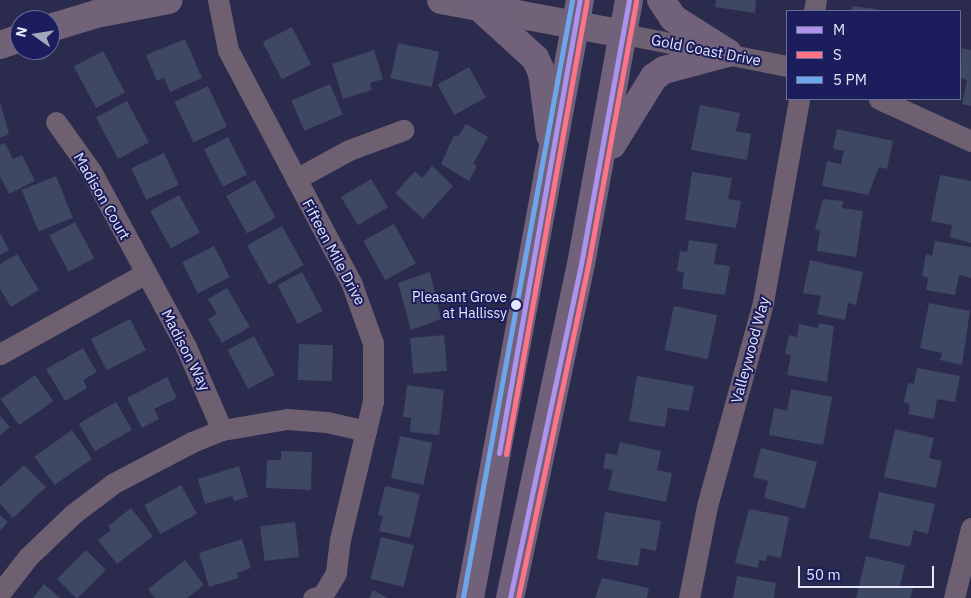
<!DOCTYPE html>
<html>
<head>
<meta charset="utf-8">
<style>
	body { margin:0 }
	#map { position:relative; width:971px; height:598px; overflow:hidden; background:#2b2b4d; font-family:"IBM Plex Sans",sans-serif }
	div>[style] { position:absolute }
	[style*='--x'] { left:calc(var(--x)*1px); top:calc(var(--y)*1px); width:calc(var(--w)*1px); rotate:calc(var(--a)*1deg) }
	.building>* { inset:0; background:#3e4862; transform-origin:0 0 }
	.street>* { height:21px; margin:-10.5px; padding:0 10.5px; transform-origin:10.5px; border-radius:10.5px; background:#6f6071 }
	.secondary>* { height:28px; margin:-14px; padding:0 14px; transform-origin:14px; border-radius:14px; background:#726278 }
	.primary>* { height:28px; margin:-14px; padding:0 14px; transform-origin:14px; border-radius:14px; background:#71617a }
	.bus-1>* { height:5px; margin:-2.5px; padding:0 2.5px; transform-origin:2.5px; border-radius:2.5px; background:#ad93eb }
	.bus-2>* { height:5px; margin:-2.5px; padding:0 2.5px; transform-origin:2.5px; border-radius:2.5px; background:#fd7387 }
	.bus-3>* { height:5px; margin:-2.5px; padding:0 2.5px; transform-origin:2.5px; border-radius:2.5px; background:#6da6ea }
	.dots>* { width:14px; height:14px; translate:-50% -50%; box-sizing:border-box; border:2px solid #1c1d5c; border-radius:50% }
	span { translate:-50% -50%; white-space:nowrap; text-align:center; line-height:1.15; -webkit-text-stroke:4px #1c1d5c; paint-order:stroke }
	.bus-label { font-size:14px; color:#e4e8f8 }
	.right { translate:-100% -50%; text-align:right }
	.street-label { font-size:15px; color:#e4e8f8 }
	.legend { position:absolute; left:786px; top:10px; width:175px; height:90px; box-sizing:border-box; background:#1c1d5c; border:1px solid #6c6e9a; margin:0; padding:6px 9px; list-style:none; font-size:15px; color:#e4e8f8 }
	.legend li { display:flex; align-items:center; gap:10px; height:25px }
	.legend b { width:25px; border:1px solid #6c6e9a }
	.north { position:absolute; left:10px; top:10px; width:50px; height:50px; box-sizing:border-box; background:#1c1d5c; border:1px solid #6c6e9a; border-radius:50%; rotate:283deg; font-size:14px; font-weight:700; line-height:20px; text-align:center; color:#e4e8f8 }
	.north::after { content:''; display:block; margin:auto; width:18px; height:22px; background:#a3a6bc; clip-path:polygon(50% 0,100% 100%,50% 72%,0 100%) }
	.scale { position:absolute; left:798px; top:566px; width:136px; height:22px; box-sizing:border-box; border:2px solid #e4e8f8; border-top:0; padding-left:6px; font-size:15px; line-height:18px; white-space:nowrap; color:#e4e8f8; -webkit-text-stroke:4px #1c1d5c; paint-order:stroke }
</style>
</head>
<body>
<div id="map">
	<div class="building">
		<div style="clip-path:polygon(716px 0,756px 0,755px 13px,715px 7px)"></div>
		<div style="clip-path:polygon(852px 6px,876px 9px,876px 11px,852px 11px)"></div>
		<div style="left:292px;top:27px;width:42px;height:33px;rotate:63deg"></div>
		<div style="clip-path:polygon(185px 39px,202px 78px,170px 92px,164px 78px,157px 81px,146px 55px)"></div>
		<div style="left:398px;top:43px;width:42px;height:36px;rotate:12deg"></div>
		<div style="clip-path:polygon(962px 48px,971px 50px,971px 106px,962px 104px,967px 80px,960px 78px)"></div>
		<div style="clip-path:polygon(374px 50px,383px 79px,370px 83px,372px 90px,343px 99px,332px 64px)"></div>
		<div style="left:103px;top:51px;width:47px;height:33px;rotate:62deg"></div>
		<div style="left:469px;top:67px;width:35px;height:36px;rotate:61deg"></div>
		<div style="left:330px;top:84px;width:33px;height:42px;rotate:67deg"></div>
		<div style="left:208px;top:86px;width:45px;height:37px;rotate:65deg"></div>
		<div style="left:127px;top:101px;width:47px;height:35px;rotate:62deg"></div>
		<div style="clip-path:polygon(0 102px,9px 134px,0 138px)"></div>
		<div style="clip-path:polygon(700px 105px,740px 113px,736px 131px,751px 134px,747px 160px,691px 150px)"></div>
		<div style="clip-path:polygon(466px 124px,488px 137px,473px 164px,477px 166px,469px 181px,441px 164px,454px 135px,458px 137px)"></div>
		<div style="clip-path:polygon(837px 129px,893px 141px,887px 169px,879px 167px,868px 195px,822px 186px,827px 161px,841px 164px,844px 151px,833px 149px)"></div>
		<div style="left:228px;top:137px;width:42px;height:27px;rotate:63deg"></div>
		<div style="clip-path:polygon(5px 143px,13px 159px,22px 155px,35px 181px,9px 194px,0 176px,0 145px)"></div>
		<div style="left:164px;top:153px;width:35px;height:36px;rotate:65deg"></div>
		<div style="clip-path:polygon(432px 166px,453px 186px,423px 219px,395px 193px,415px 171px,422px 178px)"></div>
		<div style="clip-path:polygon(692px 172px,732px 178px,728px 199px,741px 201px,736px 228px,685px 220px)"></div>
		<div style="clip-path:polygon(940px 175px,971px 181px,971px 243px,950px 237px,952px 225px,931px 221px)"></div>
		<div style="left:56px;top:176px;width:45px;height:37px;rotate:68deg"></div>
		<div style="left:371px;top:179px;width:33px;height:35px;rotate:59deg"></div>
		<div style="left:255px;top:180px;width:43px;height:33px;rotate:61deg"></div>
		<div style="left:179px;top:195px;width:43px;height:33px;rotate:61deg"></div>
		<div style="clip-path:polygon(823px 199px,843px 201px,842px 208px,863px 211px,856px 257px,817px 251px,820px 230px,815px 229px)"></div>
		<div style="left:75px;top:222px;width:41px;height:29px;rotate:62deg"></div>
		<div style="left:394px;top:224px;width:45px;height:35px;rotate:61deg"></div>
		<div style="left:282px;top:226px;width:45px;height:40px;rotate:61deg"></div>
		<div style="clip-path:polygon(0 233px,9px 250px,0 255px)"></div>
		<div style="clip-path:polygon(689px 240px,717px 244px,714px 264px,730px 266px,725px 295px,682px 289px,684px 272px,677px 271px,680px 251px,687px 252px)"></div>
		<div style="clip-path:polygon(935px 241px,971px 247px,971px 278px,959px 275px,955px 295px,926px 290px,928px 278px,922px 276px,926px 254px,932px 256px)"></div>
		<div style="left:214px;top:246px;width:35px;height:36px;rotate:63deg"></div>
		<div style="clip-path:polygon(17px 254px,39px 290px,11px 307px,0 289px,0 264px)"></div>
		<div style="clip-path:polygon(810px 260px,863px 272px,856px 305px,848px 303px,845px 320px,817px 314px,821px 296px,803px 293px)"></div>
		<div style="left:302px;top:272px;width:44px;height:28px;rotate:62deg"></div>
		<div style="clip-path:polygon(430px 272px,441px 319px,411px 330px,398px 283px)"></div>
		<div style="clip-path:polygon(227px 288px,250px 327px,222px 343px,208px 319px,217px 314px,208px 299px)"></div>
		<div style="clip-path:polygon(929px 303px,970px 311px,962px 365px,940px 360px,942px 353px,920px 348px)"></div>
		<div style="left:674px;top:306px;width:44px;height:45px;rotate:12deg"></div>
		<div style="left:130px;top:319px;width:35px;height:44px;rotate:63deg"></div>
		<div style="clip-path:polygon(819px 323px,834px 326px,827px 382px,787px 375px,791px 355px,785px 354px,789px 335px,797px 337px,799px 324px,818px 328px)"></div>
		<div style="left:444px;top:335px;width:36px;height:34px;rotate:85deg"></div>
		<div style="left:254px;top:336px;width:44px;height:30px;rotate:62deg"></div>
		<div style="left:299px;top:344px;width:34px;height:36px;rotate:2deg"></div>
		<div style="clip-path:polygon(83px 348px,97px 372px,83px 380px,87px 388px,65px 401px,46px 369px)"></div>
		<div style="clip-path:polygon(917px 368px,960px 376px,955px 402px,937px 399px,934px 419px,908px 414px,910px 404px,904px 402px,908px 383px,914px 384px)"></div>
		<div style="left:35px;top:375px;width:32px;height:42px;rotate:55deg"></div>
		<div style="clip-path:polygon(637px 376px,694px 386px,689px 411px,668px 408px,665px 427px,629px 421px)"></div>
		<div style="clip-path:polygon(167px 377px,177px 398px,154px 409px,159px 419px,142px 428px,127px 398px)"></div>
		<div style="clip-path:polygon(407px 385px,444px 390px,439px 435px,410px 432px,411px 418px,403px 417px)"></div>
		<div style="clip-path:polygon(791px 389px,832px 397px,823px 445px,769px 435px,774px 408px,787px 411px)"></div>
		<div style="left:116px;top:402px;width:32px;height:43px;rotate:60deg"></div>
		<div style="clip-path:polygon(0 416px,10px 427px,0 436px)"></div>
		<div style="clip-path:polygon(895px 429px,934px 438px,929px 458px,942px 461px,936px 488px,884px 477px)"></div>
		<div style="left:72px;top:430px;width:35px;height:46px;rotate:55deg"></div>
		<div style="left:400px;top:436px;width:33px;height:43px;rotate:12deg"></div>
		<div style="clip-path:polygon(620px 442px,661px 451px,657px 470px,672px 473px,666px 502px,608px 490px,613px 470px,603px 468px,606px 453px,617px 455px)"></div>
		<div style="clip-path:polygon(761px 448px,817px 462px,805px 509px,764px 498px,768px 481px,753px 477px)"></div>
		<div style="clip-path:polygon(281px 451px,312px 452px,311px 490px,266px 488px,267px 460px,281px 460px)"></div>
		<div style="clip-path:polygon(24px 465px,46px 487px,13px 518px,0 504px,0 487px)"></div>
		<div style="clip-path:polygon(239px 466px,248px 497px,234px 501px,232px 496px,205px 504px,198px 479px)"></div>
		<div style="left:181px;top:485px;width:33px;height:42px;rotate:61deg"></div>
		<div style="clip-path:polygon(385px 486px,420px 494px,410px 538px,379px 531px,383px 516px,378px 515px)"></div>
		<div style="clip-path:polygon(879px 492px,935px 504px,928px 534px,914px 530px,910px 547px,869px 538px)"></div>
		<div style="clip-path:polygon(131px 508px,153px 536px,117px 564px,98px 540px,111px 530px,108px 526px)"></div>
		<div style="clip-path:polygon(749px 509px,789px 517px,781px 558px,767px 555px,766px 561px,759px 560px,758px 568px,735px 563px)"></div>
		<div style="clip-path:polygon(605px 512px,661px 521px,656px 551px,641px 548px,638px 566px,597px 559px)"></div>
		<div style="clip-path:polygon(0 515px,8px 522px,0 531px)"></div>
		<div style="left:295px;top:522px;width:35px;height:35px;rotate:83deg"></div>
		<div style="left:381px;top:537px;width:34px;height:43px;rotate:14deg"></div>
		<div style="clip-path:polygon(242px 539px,251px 568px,237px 573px,238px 578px,209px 587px,199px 553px)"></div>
		<div style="left:86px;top:550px;width:28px;height:41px;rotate:45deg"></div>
		<div style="clip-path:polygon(866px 556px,905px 565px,900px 586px,913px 589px,910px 598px,856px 598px)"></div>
		<div style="clip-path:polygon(185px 560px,204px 585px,187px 598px,155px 598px,148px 589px)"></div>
		<div style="clip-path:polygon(737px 576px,776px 583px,774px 598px,733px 598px)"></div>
		<div style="clip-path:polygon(602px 578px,649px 588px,647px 598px,595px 598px)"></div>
		<div style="clip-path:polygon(44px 584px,60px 598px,33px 598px)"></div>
		<div style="clip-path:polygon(373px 590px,388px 598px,369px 598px)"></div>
	</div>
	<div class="street">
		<div style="--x:218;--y:0;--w:51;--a:78.7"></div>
		<div style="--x:228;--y:50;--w:263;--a:62.1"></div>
		<div style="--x:351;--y:282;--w:65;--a:70.2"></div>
		<div style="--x:373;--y:343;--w:58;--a:90"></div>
		<div style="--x:373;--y:401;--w:142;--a:103.4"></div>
		<div style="--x:340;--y:539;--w:34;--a:97"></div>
		<div style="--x:336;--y:573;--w:27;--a:121"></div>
		<div style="--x:322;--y:596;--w:9;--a:167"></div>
		<div style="--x:814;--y:11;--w:11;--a:-80"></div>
		<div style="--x:624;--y:34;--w:166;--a:11.1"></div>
		<div style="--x:879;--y:99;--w:101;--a:24.5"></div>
		<div style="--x:56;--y:122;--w:60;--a:54.5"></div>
		<div style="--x:91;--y:171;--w:200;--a:61.6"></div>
		<div style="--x:186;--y:347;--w:90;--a:66.6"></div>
		<div style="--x:296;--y:179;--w:60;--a:-28.7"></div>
		<div style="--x:349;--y:150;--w:58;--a:-20.3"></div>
		<div style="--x:0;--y:354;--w:167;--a:-29"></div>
		<div style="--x:0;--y:593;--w:46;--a:-52.1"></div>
		<div style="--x:28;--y:557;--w:62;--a:-43.7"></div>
		<div style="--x:73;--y:514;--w:51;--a:-37.1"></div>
		<div style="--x:114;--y:483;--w:88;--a:-27.7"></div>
		<div style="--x:192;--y:442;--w:32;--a:-22"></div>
		<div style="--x:222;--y:430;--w:66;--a:-9.6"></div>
		<div style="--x:287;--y:419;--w:40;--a:4.3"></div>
		<div style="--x:327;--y:422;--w:40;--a:13"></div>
		<div style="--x:689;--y:598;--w:94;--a:-78.9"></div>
		<div style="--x:707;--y:506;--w:212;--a:-74.6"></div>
		<div style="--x:763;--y:302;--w:206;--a:-79.9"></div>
		<div style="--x:954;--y:598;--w:72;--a:-76.3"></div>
	</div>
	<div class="secondary">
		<div style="--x:441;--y:0;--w:186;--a:10.5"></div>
		<div style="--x:50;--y:28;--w:48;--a:-16.9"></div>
		<div style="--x:96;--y:14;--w:74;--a:-10.9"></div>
		<div style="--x:0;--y:45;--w:21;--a:-19"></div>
	</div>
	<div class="primary">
		<div style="--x:661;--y:0;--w:22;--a:56"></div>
		<div style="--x:673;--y:18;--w:65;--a:32.5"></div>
		<div style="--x:480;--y:8;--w:74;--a:42.3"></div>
		<div style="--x:535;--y:58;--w:17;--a:65"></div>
		<div style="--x:542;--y:73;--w:63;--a:82.6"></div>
		<div style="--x:480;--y:8;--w:28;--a:-17"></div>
		<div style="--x:612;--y:145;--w:80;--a:-58.3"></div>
		<div style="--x:654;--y:77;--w:12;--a:-35"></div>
		<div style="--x:664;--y:70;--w:66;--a:-14.9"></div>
		<div style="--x:470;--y:598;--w:608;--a:-79.58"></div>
		<div style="--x:510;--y:598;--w:341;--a:-78"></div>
		<div style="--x:581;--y:264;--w:268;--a:-79.7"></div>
	</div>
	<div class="bus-1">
		<div style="--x:499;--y:453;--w:460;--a:-79.9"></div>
		<div style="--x:510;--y:598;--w:341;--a:-78"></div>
		<div style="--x:581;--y:264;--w:268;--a:-79.7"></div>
	</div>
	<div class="bus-2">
		<div style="--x:506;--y:454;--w:460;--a:-79.9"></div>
		<div style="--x:518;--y:598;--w:339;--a:-78.1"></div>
		<div style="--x:588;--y:266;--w:269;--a:-79.7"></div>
	</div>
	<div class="bus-3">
		<div style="--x:463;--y:597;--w:607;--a:-79.65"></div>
	</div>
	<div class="dots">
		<div style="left:516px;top:305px;background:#e4e8f8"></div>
	</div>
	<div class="bus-label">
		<span class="right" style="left:507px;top:305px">Pleasant Grove<br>at Hallissy</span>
	</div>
	<div class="street-label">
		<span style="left:706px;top:50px;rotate:11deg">Gold Coast Drive</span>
		<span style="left:102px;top:196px;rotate:60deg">Madison Court</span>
		<span style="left:334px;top:252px;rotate:62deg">Fifteen Mile Drive</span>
		<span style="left:186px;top:350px;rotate:63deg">Madison Way</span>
		<span style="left:750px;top:350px;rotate:-75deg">Valleywood Way</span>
	</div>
	<ul class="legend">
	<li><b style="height:6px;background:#ad93eb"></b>M</li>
	<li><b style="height:6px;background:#fd7387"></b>S</li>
	<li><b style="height:6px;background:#6da6ea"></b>5 PM</li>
	</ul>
	<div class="north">N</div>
	<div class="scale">50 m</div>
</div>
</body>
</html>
